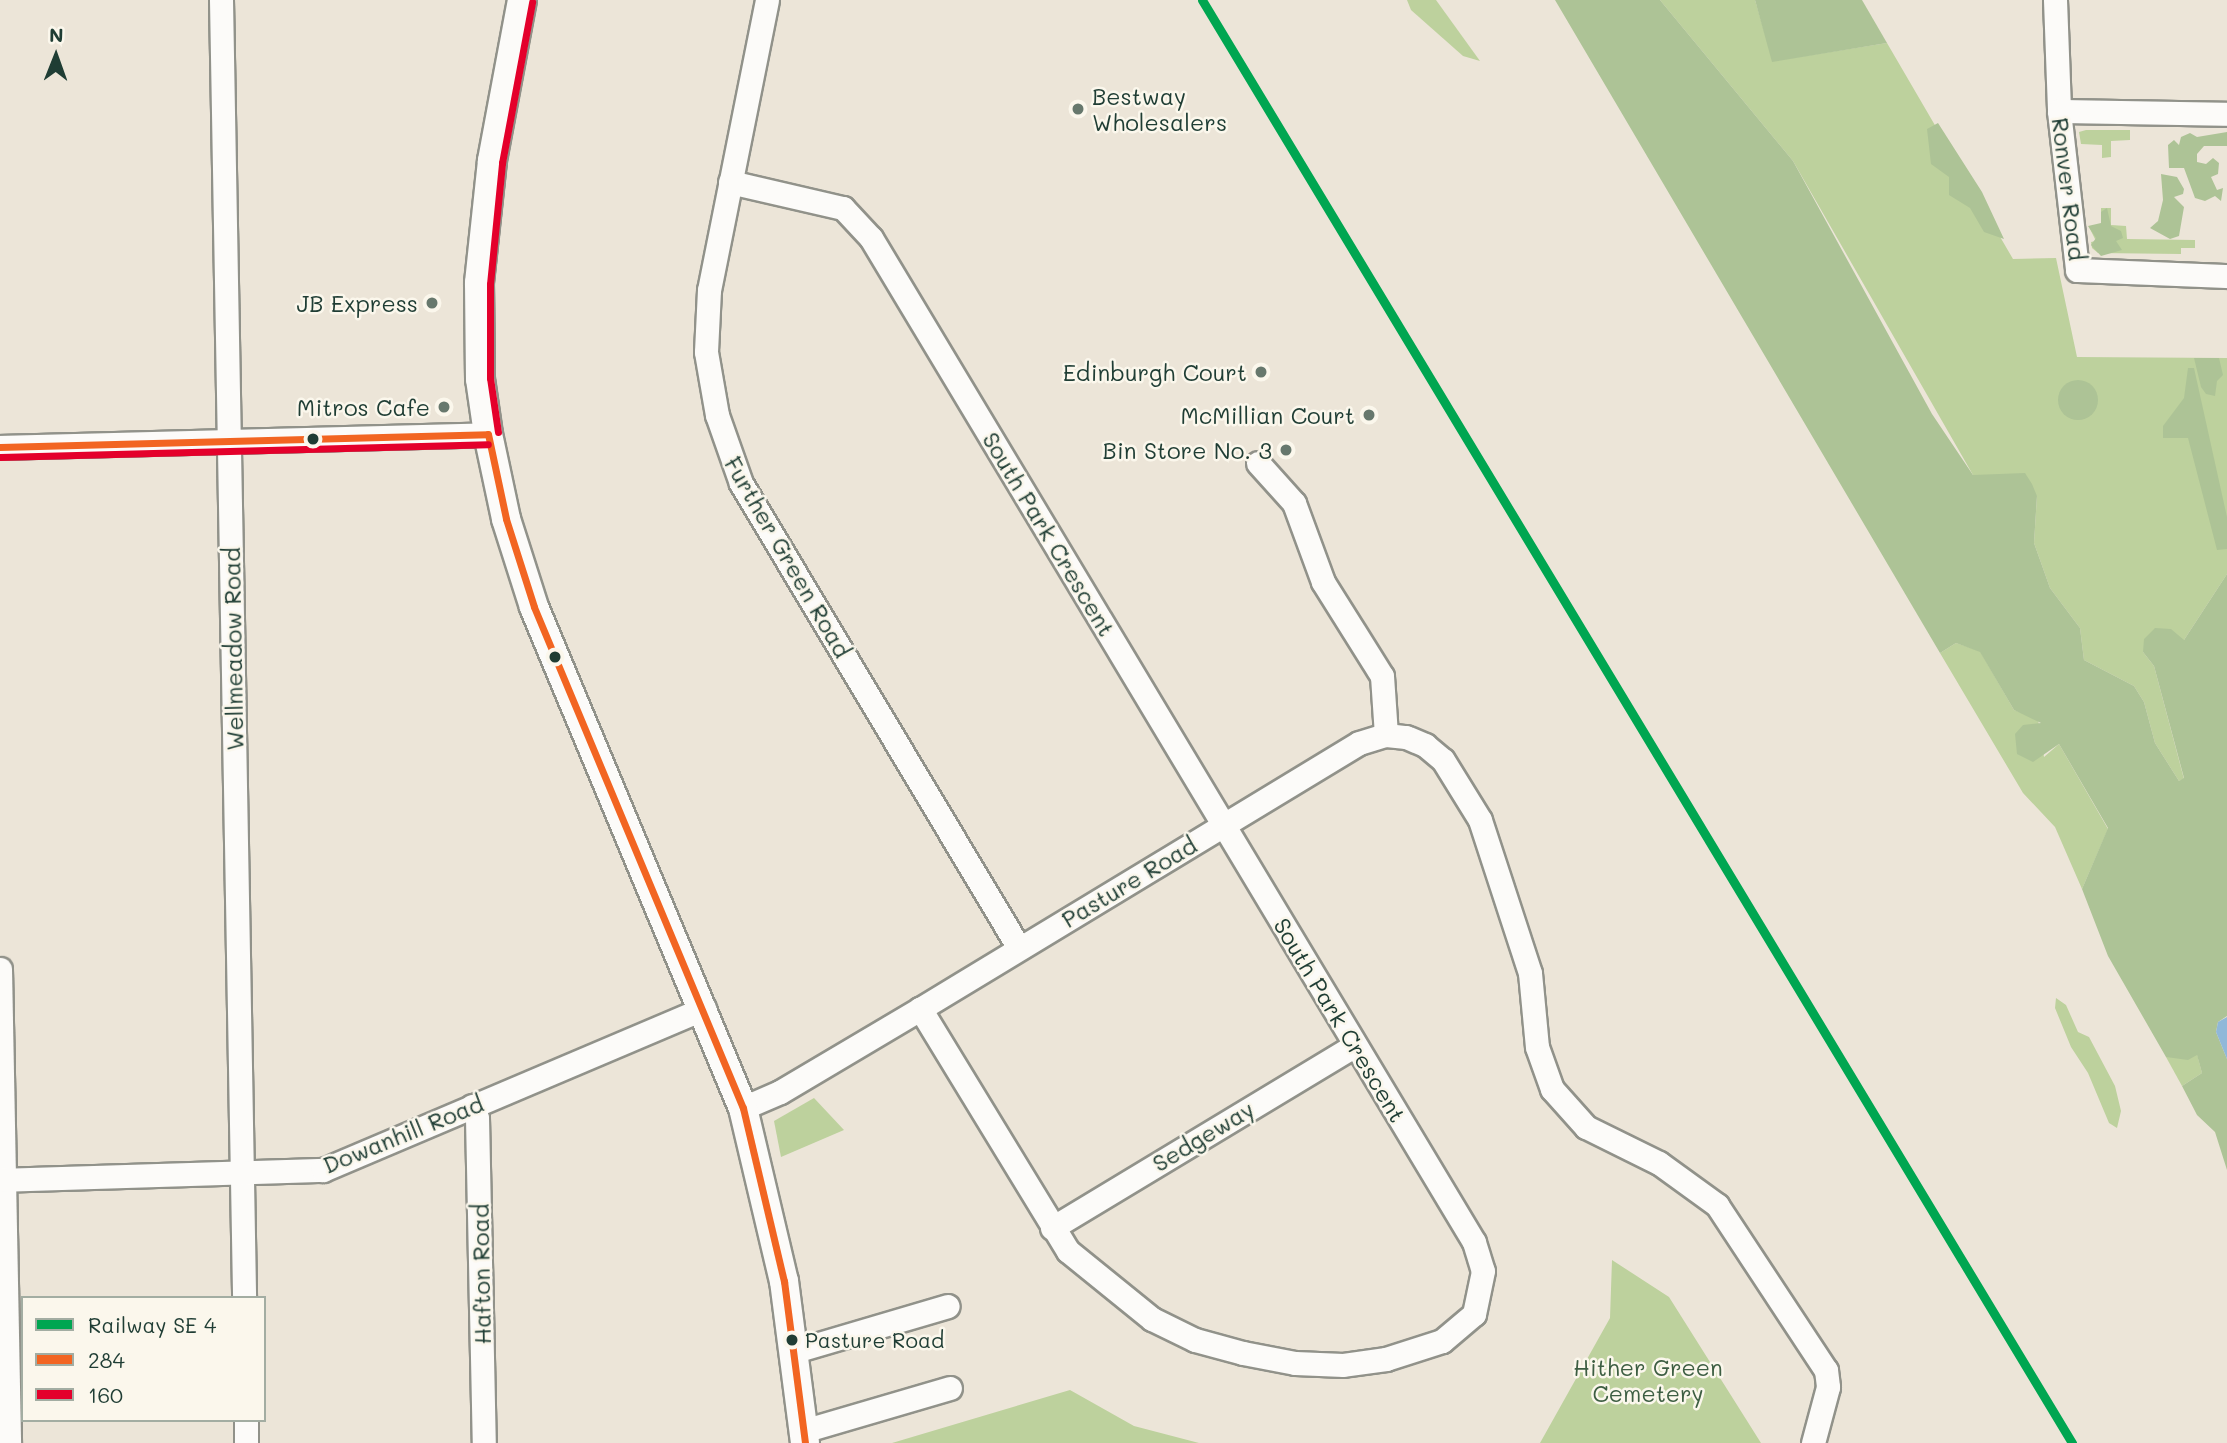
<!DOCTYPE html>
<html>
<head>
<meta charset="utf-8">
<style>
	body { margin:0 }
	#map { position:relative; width:2227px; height:1443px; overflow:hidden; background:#ece5d8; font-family:Mali,sans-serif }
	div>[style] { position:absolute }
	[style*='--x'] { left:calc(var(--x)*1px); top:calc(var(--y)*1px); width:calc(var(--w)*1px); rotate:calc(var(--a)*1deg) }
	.green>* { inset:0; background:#bdd19d }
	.forest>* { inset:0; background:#adc396 }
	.round { border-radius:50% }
	.water>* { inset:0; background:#90b8d9 }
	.roads { filter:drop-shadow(2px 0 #91928a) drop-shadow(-2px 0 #91928a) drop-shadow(0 2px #91928a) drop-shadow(0 -2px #91928a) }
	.minor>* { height:23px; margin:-11.5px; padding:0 11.5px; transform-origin:11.5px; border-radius:11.5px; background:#fcfbf9 }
	.tertiary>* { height:28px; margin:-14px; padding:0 14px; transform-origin:14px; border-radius:14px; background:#fcfbf9 }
	.bus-1>* { height:7px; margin:-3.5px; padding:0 3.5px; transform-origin:3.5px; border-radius:3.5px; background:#f26522 }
	.bus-2>* { height:7px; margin:-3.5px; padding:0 3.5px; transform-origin:3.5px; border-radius:3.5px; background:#e4002b }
	.rail-1>* { height:9px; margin:-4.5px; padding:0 4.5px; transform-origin:4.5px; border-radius:4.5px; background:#00a651 }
	.dots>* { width:19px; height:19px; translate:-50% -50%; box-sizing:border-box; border:4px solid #fbf7ec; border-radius:50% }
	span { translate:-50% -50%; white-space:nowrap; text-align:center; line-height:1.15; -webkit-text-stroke:5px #fbf7ec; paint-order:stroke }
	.bus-label { font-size:21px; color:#1f3d34 }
	.left { translate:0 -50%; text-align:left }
	.poi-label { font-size:23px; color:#1f3d34 }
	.right { translate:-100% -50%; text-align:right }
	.street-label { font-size:23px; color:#1f3d34 }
	.park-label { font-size:23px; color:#3d5e42 }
	.legend { position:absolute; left:21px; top:1296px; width:245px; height:126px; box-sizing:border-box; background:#fbf7ec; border:2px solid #a3ada2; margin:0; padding:9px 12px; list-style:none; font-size:21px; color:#1f3d34 }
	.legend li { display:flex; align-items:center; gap:14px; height:35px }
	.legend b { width:35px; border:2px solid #a3ada2 }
	.north { position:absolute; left:21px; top:21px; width:70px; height:70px; -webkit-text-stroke:5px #fbf7ec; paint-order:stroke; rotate:1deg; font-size:19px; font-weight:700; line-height:28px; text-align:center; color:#1f3d34 }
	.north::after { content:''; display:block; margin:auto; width:24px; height:32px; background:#1f3d34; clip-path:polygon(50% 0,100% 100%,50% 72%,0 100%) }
</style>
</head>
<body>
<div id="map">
	<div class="green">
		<div style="clip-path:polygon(1407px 0,1436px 0,1480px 61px,1463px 56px,1411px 10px)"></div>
		<div style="clip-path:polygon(1660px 0,1755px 0,1773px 61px,1887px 43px,2013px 259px,2056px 258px,2077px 357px,2227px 358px,2227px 574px,2184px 640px,2143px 652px,2154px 666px,2184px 779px,2179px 781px,2155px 743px,2144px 702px,2134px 686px,2084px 660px,2080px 628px,2050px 588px,2034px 543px,2037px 496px,1973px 475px,1793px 161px)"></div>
		<div style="clip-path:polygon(2086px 130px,2130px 130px,2130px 140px,2111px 141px,2111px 157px,2102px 158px,2102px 145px,2081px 144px,2079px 132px)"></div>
		<div style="clip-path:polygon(2101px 208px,2111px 208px,2111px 225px,2126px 226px,2127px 239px,2195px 240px,2195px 248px,2181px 248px,2181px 254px,2098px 253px,2092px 248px,2091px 242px,2096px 241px,2089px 227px,2101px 227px)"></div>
		<div style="clip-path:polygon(1956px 643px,1980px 651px,2014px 710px,2038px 719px,2044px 757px,2059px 744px,2108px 829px,2082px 889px,2055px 827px,2023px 793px,1940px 653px)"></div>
		<div style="clip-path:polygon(2056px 998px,2066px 1005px,2078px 1032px,2089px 1037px,2115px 1086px,2121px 1111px,2117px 1128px,2109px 1123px,2088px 1073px,2071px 1047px,2055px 1008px)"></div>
		<div style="clip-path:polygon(2197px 1054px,2202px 1073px,2182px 1086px,2166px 1057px)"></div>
		<div style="clip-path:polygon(814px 1098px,844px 1130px,781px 1157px,774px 1121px)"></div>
		<div style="clip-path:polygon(1612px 1260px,1669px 1297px,1761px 1443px,1540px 1443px,1610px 1318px)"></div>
		<div style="clip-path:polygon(1070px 1390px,1134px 1426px,1199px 1443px,892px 1443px)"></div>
	</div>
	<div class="forest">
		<div style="clip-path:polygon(1555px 0,1660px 0,1793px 161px,1932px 414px,1973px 475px,2025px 473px,2032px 484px,2037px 496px,2034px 543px,2050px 588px,2080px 628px,2084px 660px,2134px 686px,2144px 702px,2155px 743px,2179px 781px,2184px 778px,2154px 666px,2143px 652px,2144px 639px,2155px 628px,2171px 629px,2184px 640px,2227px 574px,2227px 1016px,2218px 1022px,2216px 1032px,2227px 1059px,2227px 1170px,2215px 1132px,2197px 1115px,2182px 1086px,2202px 1073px,2197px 1055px,2188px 1060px,2166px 1057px,2108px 956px,2082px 889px,2108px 828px,2059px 744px,2033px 762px,2017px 754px,2015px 734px,2023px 725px,2041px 723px,2014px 710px,1980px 652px,1956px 643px,1940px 653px)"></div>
		<div style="clip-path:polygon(1755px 0,1862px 0,1887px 43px,1772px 62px)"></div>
		<div style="clip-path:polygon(1938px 123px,1982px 192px,2004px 239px,1984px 232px,1970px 208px,1949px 195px,1949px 177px,1931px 164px,1927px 129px)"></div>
		<div style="clip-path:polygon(2227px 132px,2227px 146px,2204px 146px,2197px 154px,2197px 162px,2206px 164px,2213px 158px,2219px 163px,2218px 174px,2211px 177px,2217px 190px,2223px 188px,2221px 201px,2215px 196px,2205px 201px,2195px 198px,2184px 168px,2169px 168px,2168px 145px,2174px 140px,2179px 145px,2181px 137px,2190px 133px,2197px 137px)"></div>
		<div style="clip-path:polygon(2161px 174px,2177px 177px,2184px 189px,2183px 194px,2174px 197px,2184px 207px,2179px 236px,2170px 239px,2150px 228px,2158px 221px,2163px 200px)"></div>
		<div style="clip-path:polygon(2107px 208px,2111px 226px,2121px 231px,2123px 238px,2116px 241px,2122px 250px,2101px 256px,2091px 245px,2096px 238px,2088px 226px,2101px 223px,2101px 212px)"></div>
		<div style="clip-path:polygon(2194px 358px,2219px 358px,2223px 375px,2217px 381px,2215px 396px,2206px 394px,2201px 387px)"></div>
		<div style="clip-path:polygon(2188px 368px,2194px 368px,2227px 517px,2227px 549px,2217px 550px,2188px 438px,2163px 438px,2163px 426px,2184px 398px)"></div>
		<div class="round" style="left:2058px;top:380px;width:40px;height:40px"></div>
	</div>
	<div class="water">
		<div style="clip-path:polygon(2227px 1017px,2227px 1059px,2216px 1032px,2218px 1022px)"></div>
	</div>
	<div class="roads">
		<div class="minor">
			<div style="--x:221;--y:0;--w:1298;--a:88.98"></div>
			<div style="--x:767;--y:0;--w:296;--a:101.3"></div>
			<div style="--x:709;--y:290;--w:62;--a:92.8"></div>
			<div style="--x:706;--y:352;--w:64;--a:80.1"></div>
			<div style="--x:717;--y:415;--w:72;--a:70.6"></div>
			<div style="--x:741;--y:483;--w:542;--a:59.13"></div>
			<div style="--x:2055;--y:0;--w:111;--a:87.9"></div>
			<div style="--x:2059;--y:111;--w:160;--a:83.5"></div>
			<div style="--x:2077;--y:270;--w:150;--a:2.3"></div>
			<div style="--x:2059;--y:111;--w:168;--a:1"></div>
			<div style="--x:730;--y:182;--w:116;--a:13"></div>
			<div style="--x:843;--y:208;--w:41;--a:47"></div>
			<div style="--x:871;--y:238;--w:1171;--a:59.01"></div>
			<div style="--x:1474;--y:1242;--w:30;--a:73"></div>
			<div style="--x:1483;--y:1271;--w:44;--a:101.8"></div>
			<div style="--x:1474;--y:1314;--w:42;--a:139.8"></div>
			<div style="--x:1442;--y:1341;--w:59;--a:162.2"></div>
			<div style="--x:1386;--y:1359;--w:43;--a:172.1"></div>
			<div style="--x:1343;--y:1365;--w:48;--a:-177.6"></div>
			<div style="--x:1295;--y:1363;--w:53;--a:-169.1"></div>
			<div style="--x:1243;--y:1353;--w:50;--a:-164.8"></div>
			<div style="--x:1195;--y:1340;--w:48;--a:-154"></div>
			<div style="--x:1152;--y:1319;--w:108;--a:-141"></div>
			<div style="--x:1068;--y:1251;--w:284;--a:-121.4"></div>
			<div style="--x:0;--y:447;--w:488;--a:-1.5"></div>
			<div style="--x:1258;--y:463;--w:54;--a:48"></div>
			<div style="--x:1294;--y:503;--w:84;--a:69.8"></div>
			<div style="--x:1323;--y:582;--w:111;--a:57.9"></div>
			<div style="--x:1382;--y:676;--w:59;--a:86.1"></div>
			<div style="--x:0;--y:969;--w:474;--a:88.9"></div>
			<div style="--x:472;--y:1106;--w:13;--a:67"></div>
			<div style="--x:477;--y:1118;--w:325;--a:88.8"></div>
			<div style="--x:743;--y:1108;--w:40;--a:-23.4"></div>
			<div style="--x:780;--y:1092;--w:163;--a:-30.7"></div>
			<div style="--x:920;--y:1009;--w:513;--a:-31.21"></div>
			<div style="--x:1359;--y:743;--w:28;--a:-17"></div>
			<div style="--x:1386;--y:735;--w:20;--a:6"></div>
			<div style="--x:1406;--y:737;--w:21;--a:23"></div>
			<div style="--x:1425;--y:745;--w:23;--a:40"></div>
			<div style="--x:1443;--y:760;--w:70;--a:58.3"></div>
			<div style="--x:1480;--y:820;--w:161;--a:71.9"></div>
			<div style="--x:1530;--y:973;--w:74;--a:84.6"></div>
			<div style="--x:1537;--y:1047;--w:45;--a:70.3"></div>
			<div style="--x:1552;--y:1089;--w:51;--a:48.2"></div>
			<div style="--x:1586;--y:1127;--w:81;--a:26.3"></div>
			<div style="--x:1659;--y:1163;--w:72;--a:35.9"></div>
			<div style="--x:1717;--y:1205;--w:198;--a:56.6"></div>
			<div style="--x:1826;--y:1370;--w:17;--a:83"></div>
			<div style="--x:1828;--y:1387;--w:58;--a:105"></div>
			<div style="--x:0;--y:1180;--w:323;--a:-1.8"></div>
			<div style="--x:323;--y:1170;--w:414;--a:-23"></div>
			<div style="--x:1052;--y:1228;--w:354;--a:-31.1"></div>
			<div style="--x:795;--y:1351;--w:159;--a:-16.4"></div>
			<div style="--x:246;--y:1420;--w:23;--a:90"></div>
			<div style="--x:803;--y:1431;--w:153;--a:-16.3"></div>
		</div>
		<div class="tertiary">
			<div style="--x:522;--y:0;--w:164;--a:100.6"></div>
			<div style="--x:492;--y:161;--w:123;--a:96.1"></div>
			<div style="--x:479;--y:283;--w:96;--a:89.4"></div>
			<div style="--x:480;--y:379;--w:56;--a:81.7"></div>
			<div style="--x:488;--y:434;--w:87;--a:78"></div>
			<div style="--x:506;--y:519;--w:92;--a:72.3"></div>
			<div style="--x:534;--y:607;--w:543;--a:67.36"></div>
			<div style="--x:743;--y:1108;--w:178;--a:76.7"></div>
			<div style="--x:784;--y:1281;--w:163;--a:82.6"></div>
		</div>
	</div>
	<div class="bus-1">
		<div style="--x:488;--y:434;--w:87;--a:78"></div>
		<div style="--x:506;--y:519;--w:92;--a:72.3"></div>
		<div style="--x:534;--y:607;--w:543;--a:67.36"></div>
		<div style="--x:743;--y:1108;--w:178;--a:76.7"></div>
		<div style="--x:784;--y:1281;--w:163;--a:82.6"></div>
		<div style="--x:0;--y:447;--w:488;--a:-1.5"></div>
	</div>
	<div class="bus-2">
		<div style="--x:498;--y:432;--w:55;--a:-98.4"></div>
		<div style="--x:490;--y:378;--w:94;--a:-90"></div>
		<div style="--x:490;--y:284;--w:122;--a:-84.3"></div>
		<div style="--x:502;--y:163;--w:164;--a:-79.4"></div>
		<div style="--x:0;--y:457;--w:488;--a:-1.5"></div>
	</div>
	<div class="rail-1">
		<div style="--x:1202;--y:0;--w:1685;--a:58.91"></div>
	</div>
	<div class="dots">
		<div style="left:1078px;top:109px;background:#67786d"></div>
		<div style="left:432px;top:303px;background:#67786d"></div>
		<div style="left:1261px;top:372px;background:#67786d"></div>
		<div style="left:444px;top:407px;background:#67786d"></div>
		<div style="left:1369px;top:415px;background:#67786d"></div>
		<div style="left:313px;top:439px;background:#1f3d34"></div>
		<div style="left:1286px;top:450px;background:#67786d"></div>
		<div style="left:555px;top:657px;background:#1f3d34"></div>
		<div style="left:792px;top:1340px;background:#1f3d34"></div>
	</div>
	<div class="bus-label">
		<span class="left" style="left:805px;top:1340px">Pasture Road</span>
	</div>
	<div class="poi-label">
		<span class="left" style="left:1092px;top:109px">Bestway<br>Wholesalers</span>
		<span class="right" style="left:418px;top:303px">JB Express</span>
		<span class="right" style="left:1247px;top:372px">Edinburgh Court</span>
		<span class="right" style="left:430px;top:407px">Mitros Cafe</span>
		<span class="right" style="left:1355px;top:415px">McMillian Court</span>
		<span class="right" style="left:1272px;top:450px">Bin Store No. 3</span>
	</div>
	<div class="street-label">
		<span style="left:2069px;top:189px;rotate:83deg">Ronver Road</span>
		<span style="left:1049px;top:534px;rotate:59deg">South Park Crescent</span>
		<span style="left:788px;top:557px;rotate:60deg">Further Green Road</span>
		<span style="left:233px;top:649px;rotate:-91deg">Wellmeadow Road</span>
		<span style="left:1129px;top:882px;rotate:-31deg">Pasture Road</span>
		<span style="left:1340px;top:1020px;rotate:59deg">South Park Crescent</span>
		<span style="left:403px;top:1134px;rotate:-22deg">Dowanhill Road</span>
		<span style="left:1203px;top:1136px;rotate:-31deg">Sedgeway</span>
		<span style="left:481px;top:1274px;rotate:-91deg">Hafton Road</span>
	</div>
	<div class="park-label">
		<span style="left:1648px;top:1380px">Hither Green<br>Cemetery</span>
	</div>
	<ul class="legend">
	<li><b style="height:9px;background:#00a651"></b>Railway SE 4</li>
	<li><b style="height:9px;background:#f26522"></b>284</li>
	<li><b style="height:9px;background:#e4002b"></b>160</li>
	</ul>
	<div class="north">N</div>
</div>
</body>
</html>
